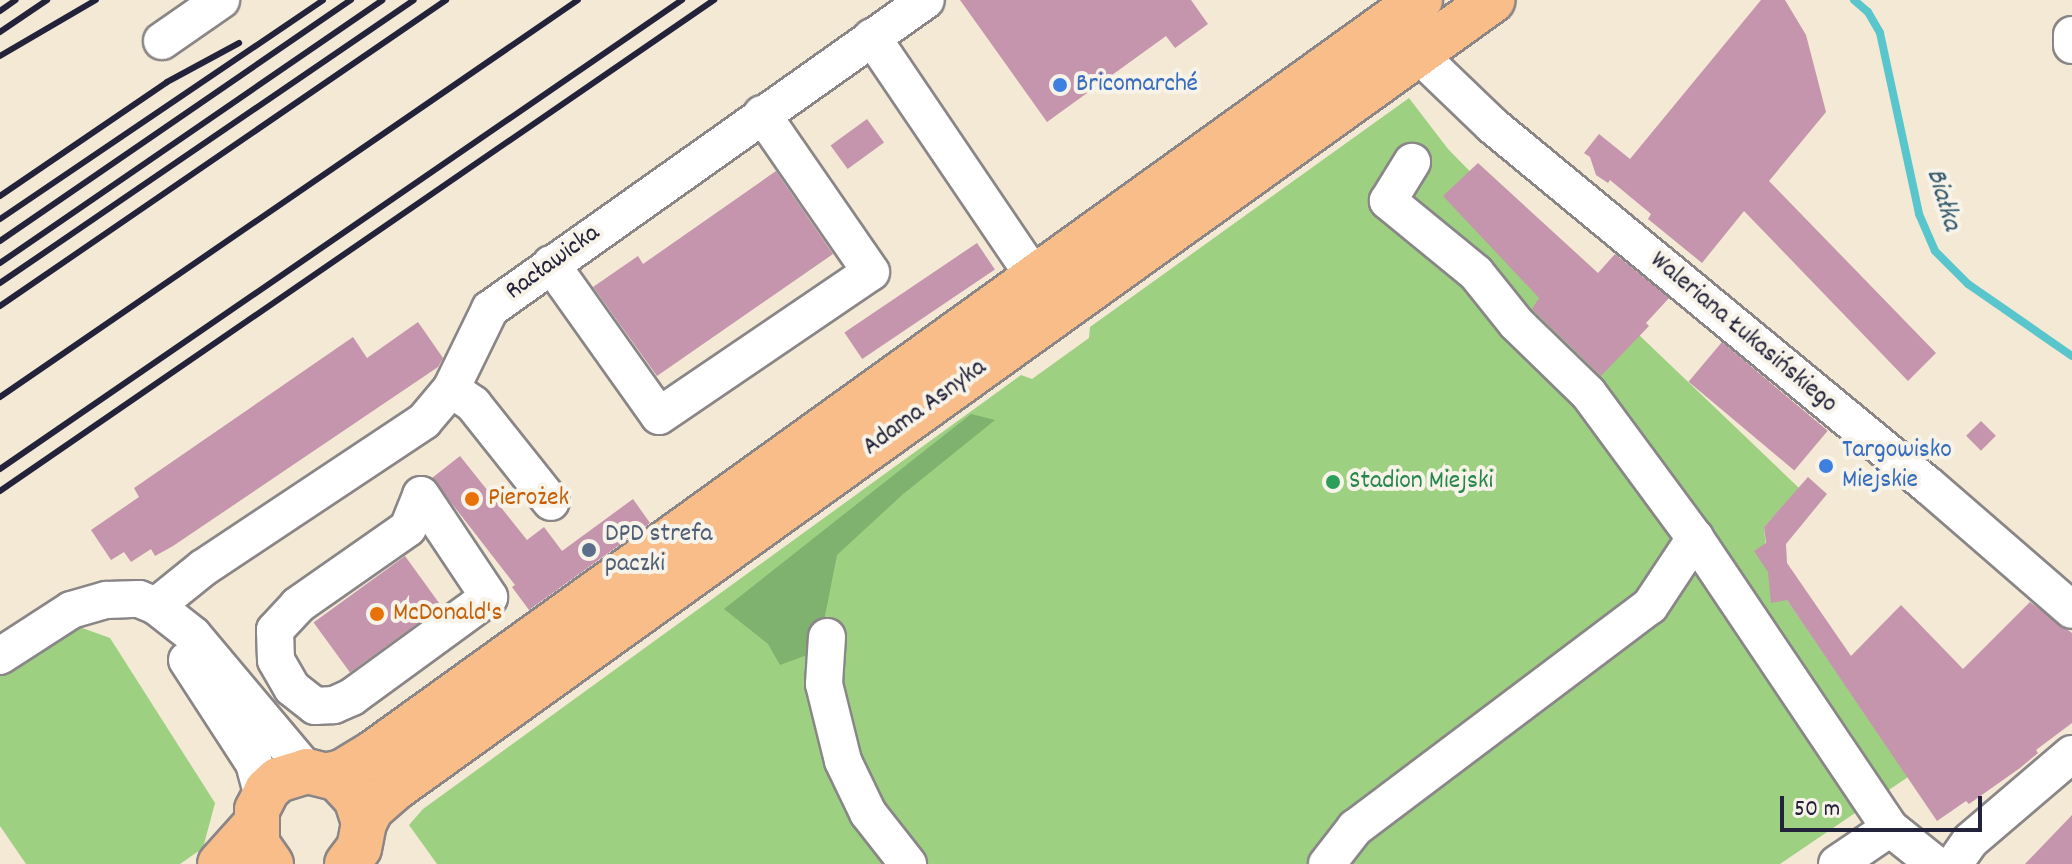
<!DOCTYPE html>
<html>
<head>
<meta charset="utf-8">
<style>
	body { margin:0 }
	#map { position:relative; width:2072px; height:864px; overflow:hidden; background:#f3e9d4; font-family:Dekko,sans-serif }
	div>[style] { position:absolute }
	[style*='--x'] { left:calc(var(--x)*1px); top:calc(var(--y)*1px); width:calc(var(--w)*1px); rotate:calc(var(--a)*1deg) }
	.green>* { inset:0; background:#9dd080 }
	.forest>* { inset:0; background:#7eb26e }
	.stream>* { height:8px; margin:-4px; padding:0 4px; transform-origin:4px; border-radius:4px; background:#58c6cc }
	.building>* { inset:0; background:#c495ac; transform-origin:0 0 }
	.roads { filter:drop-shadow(2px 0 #8a8688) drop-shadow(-2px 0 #8a8688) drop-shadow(0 2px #8a8688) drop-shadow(0 -2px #8a8688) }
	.minor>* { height:36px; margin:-18px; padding:0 18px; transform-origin:18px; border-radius:18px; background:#fff }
	.major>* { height:44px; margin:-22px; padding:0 22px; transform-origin:22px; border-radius:22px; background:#f8bd89 }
	.rail>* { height:6px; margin:-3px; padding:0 3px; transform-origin:3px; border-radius:3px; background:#22223b }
	.dots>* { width:22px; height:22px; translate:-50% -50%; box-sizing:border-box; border:4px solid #f7f3e8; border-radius:50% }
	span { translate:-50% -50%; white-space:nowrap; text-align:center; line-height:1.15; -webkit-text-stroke:8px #f7f3e8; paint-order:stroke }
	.shop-label { font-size:26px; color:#366cbe }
	.left { translate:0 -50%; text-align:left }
	.street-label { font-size:26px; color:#22223b }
	.leisure-label { font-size:26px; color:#27864d }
	.food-label { font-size:26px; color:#c56008 }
	.service-label { font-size:26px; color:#4e5e75 }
	.water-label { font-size:28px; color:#355b6e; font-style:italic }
	.scale { position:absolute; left:1780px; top:796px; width:202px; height:36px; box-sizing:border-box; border:4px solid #22223b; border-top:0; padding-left:10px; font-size:24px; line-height:28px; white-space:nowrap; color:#22223b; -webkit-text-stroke:6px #f7f3e8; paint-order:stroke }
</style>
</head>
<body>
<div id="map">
	<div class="green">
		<div style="clip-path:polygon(1409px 98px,1448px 149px,1501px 203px,1799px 488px,1764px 527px,1768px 572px,1908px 777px,1780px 864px,437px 864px,409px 825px,423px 809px,1021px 375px,1032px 379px,1089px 338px,1090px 327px)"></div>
		<div style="clip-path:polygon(74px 625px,110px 638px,215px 803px,203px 848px,180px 864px,26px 864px,0 826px,0 672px)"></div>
	</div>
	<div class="forest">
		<div style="clip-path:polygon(971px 414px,995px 420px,902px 495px,837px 555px,818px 651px,780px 665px,768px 644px,724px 609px)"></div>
	</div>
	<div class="stream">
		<div style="--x:1854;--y:0;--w:18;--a:41"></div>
		<div style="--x:1868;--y:12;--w:24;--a:60"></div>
		<div style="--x:1880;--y:33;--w:185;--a:77.8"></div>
		<div style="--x:1919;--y:214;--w:40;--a:66.6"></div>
		<div style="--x:1935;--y:251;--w:47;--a:45"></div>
		<div style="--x:1968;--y:284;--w:126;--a:34.7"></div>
	</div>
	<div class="building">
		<div style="clip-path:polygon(960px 0,1191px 0,1208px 24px,1175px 48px,1166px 36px,1047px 122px)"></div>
		<div style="clip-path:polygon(1761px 0,1785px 0,1806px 35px,1826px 112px,1769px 181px,1936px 353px,1908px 381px,1744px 211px,1702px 263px,1648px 219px,1651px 214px,1610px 180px,1608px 183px,1596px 175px,1590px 157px,1584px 153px,1599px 134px,1630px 159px)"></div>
		<div style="left:867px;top:119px;width:29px;height:45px;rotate:54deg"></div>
		<div style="clip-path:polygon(1478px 163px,1598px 273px,1615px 254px,1669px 298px,1646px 323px,1649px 326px,1601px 376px,1532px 309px,1539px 298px,1443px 196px)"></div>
		<div style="clip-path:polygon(776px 171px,833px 254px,657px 376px,593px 287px,638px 256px,643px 264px)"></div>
		<div style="left:977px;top:243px;width:32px;height:160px;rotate:56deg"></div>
		<div style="clip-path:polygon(418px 322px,443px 358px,438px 367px,173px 546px,155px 556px,151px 549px,131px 562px,124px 552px,111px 560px,91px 530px,139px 497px,134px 488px,353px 337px,367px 358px)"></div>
		<div style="left:1722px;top:342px;width:138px;height:52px;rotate:40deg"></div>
		<div style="left:1981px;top:421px;width:21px;height:21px;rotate:45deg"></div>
		<div style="clip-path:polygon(460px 456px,527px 540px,544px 527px,562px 551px,633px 499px,650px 523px,529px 610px,512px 587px,515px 585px,432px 478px)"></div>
		<div style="clip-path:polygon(1808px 477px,1827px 494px,1786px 544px,1787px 563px,1851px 656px,1901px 605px,1963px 669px,2030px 602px,2072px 633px,2072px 723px,2036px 750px,2038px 753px,2020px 768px,1969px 804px,1966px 801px,1937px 821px,1787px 600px,1771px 603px,1768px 572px,1754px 551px,1766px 543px,1764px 527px)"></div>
		<div style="left:405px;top:556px;width:62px;height:113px;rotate:54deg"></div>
		<div style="clip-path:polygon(2072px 815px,2072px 864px,2025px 864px)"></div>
	</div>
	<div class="roads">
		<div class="minor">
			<div style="--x:2072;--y:35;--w:10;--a:90"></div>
			<div style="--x:872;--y:37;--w:318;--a:55.9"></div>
			<div style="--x:162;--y:41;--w:72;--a:-34.8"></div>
			<div style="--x:1417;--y:53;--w:105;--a:43.8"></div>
			<div style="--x:1493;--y:126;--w:565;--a:39.55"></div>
			<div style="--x:1929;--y:486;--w:189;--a:40.9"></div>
			<div style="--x:551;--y:264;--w:186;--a:54.6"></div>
			<div style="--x:659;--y:416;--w:256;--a:-34.2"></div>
			<div style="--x:871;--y:272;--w:192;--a:-124.6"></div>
			<div style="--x:451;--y:389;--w:27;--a:34"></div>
			<div style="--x:473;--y:404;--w:125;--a:51.5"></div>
			<div style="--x:421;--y:495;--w:123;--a:56.3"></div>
			<div style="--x:489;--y:597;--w:170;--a:143.9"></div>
			<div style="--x:352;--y:697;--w:20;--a:156"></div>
			<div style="--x:334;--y:705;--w:19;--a:177"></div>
			<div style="--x:315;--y:706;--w:29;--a:-142"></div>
			<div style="--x:292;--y:688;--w:32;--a:-120"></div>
			<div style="--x:276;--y:660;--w:30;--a:-92"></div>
			<div style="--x:275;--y:630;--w:34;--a:-47"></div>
			<div style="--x:298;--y:605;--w:134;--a:-35"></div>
			<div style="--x:408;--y:528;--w:35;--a:-68"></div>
			<div style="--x:1695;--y:538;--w:349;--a:56.1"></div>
			<div style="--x:1890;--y:828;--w:58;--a:38.7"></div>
			<div style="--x:156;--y:606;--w:60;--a:-39"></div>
			<div style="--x:203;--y:568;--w:265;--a:-33.6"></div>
			<div style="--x:424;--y:421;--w:42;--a:-49.8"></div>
			<div style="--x:451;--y:389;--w:89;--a:-64"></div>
			<div style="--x:490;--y:309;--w:534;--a:-35.33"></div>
			<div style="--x:827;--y:637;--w:47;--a:93.7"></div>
			<div style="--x:824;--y:684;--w:79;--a:76.1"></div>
			<div style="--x:843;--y:761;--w:58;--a:64.3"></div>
			<div style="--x:868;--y:813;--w:65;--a:51.9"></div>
			<div style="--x:0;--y:656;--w:85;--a:-32.9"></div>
			<div style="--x:71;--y:610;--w:37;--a:-16"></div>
			<div style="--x:107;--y:600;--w:32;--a:-2"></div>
			<div style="--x:139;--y:599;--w:18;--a:22"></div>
			<div style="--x:156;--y:606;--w:47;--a:38.1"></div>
			<div style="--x:193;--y:635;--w:177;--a:50"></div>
			<div style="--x:187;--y:660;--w:123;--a:57"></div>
			<div style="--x:254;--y:763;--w:34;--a:75"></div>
			<div style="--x:1327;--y:864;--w:46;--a:-52.1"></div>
			<div style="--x:1355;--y:828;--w:369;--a:-37"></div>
			<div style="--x:1650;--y:606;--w:82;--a:-56.5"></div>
			<div style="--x:1695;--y:538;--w:180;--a:-126.4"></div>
			<div style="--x:1588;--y:393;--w:100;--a:-135.8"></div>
			<div style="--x:1516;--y:323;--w:64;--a:-128.7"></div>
			<div style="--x:1476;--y:273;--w:114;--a:-140.7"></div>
			<div style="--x:1388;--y:201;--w:46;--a:-58.4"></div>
			<div style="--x:1837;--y:864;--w:64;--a:-34.2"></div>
			<div style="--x:1954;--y:864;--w:28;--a:-55"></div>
			<div style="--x:1970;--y:841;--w:134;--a:-40.5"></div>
		</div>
		<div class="major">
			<div style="--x:329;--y:775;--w:13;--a:-13"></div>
			<div style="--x:342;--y:772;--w:35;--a:-31"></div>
			<div style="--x:372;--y:754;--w:1291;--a:-35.73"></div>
			<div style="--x:364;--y:823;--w:16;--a:-63"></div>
			<div style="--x:371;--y:809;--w:32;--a:-41"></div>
			<div style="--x:395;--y:788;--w:1351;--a:-35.67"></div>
			<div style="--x:220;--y:864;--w:52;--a:-48.1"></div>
			<div style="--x:271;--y:864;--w:24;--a:-125"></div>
			<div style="--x:257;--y:844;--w:34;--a:-90"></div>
			<div style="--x:257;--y:810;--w:22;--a:-63"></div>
			<div style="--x:267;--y:790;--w:15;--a:-42"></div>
			<div style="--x:278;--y:780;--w:30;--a:-17"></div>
			<div style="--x:307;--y:771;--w:32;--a:14"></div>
			<div style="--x:338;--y:779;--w:26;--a:47"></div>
			<div style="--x:356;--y:798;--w:26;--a:72"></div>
			<div style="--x:364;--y:823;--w:25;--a:101"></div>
			<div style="--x:359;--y:848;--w:20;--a:127"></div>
		</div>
	</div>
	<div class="rail">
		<div style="--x:0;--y:11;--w:19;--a:-35"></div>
		<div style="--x:0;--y:32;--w:57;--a:-34.2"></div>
		<div style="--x:0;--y:56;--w:111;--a:-30.3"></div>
		<div style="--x:0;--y:196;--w:202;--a:-34.3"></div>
		<div style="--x:167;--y:82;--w:82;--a:-28.4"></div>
		<div style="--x:0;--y:219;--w:390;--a:-34.1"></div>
		<div style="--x:0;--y:241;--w:426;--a:-34.5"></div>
		<div style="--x:0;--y:263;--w:464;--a:-34.5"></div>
		<div style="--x:0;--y:283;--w:501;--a:-34.36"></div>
		<div style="--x:0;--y:306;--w:541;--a:-34.45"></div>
		<div style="--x:0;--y:397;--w:701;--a:-34.48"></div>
		<div style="--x:0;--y:469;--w:828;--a:-34.52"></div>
		<div style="--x:0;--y:491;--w:867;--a:-34.52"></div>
	</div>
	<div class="dots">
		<div style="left:1060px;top:85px;background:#3f7fe0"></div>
		<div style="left:1826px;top:466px;background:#3f7fe0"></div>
		<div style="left:1333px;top:482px;background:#2e9e5b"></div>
		<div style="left:472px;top:499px;background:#e8710a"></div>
		<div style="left:589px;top:550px;background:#5c6f8a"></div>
		<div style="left:377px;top:614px;background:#e8710a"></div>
	</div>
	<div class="shop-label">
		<span class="left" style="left:1076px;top:85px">Bricomarché</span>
		<span class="left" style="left:1842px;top:466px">Targowisko<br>Miejskie</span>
	</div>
	<div class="street-label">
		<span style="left:553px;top:263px;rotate:-36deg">Racławicka</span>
		<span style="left:1743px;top:333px;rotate:40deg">Waleriana Łukasińskiego</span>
		<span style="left:925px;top:408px;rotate:-36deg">Adama Asnyka</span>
	</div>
	<div class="leisure-label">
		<span class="left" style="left:1349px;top:482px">Stadion Miejski</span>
	</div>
	<div class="food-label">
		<span class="left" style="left:488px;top:499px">Pierożek</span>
		<span class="left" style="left:393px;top:614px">McDonald's</span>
	</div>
	<div class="service-label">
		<span class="left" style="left:605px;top:550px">DPD strefa<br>paczki</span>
	</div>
	<div class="water-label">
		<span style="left:1942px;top:200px;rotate:73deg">Białka</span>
	</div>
	<div class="scale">50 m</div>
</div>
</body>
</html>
